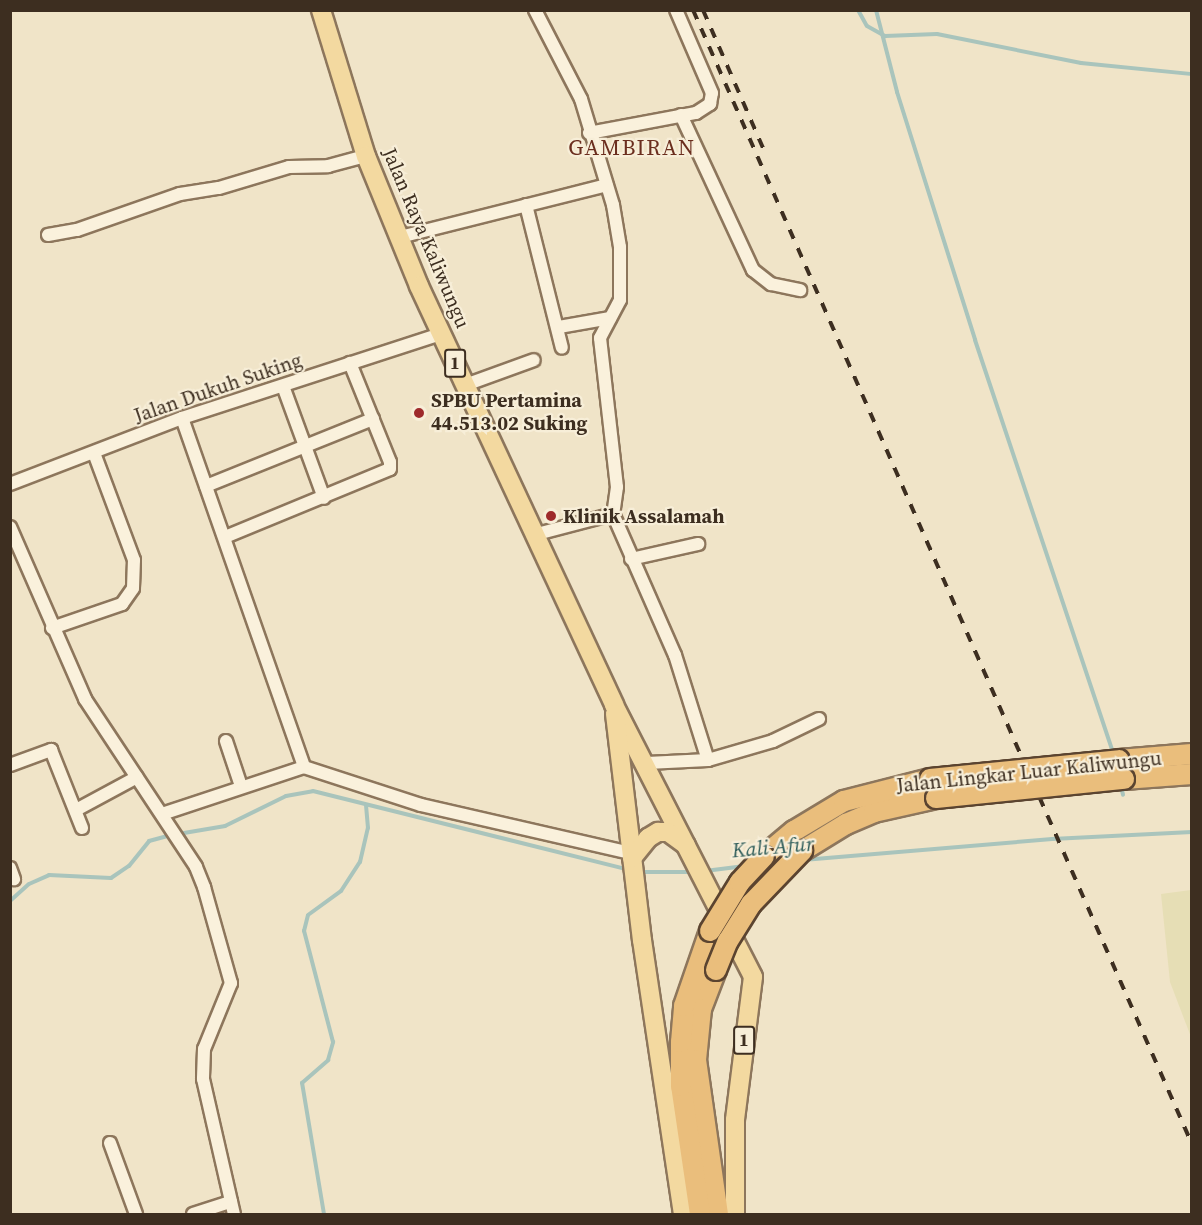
<!DOCTYPE html>
<html>
<head>
<meta charset="utf-8">
<style>
	body { margin:0 }
	#map { position:relative; width:1202px; height:1225px; overflow:hidden; background:#f0e4c8; font-family:"Source Serif 4",serif }
	div>[style] { position:absolute }
	[style*='--x'] { left:calc(var(--x)*1px); top:calc(var(--y)*1px); width:calc(var(--w)*1px); rotate:calc(var(--a)*1deg) }
	.farmland>* { inset:0; background:#e6deb5 }
	.stream>* { height:4px; margin:-2px; padding:0 2px; transform-origin:2px; border-radius:2px; background:#a9c4bc }
	.roads { filter:drop-shadow(2px 0 #8d765c) drop-shadow(-2px 0 #8d765c) drop-shadow(0 2px #8d765c) drop-shadow(0 -2px #8d765c) }
	.minor>* { height:12px; margin:-6px; padding:0 6px; transform-origin:6px; border-radius:6px; background:#faf1dc }
	.primary>* { height:18px; margin:-9px; padding:0 9px; transform-origin:9px; border-radius:9px; background:#f3d9a0 }
	.trunk>* { height:20px; margin:-10px; padding:0 10px; transform-origin:10px; border-radius:10px; background:#eabe7c }
	.rail>* { height:4px; margin-top:-2px; transform-origin:0; background:repeating-linear-gradient(90deg,#3d2e20 0 10px,transparent 0 20px) }
	.bridges { filter:drop-shadow(2px 0 #5b4430) drop-shadow(-2px 0 #5b4430) drop-shadow(0 2px #5b4430) drop-shadow(0 -2px #5b4430) }
	.trunk-bridge>* { height:20px; margin:-10px; padding:0 10px; transform-origin:10px; border-radius:10px; background:#eabe7c }
	.dots>* { width:16px; height:16px; translate:-50% -50%; box-sizing:border-box; border:3px solid #f7eed8; border-radius:50% }
	span { translate:-50% -50%; white-space:nowrap; text-align:center; line-height:1.15; -webkit-text-stroke:4.5px #f7eed8; paint-order:stroke }
	.shield-label span { padding:2px 4px; background:#f7eed8; border:2px solid; border-radius:4px; -webkit-text-stroke-width:0 }
	.shield-label { font-size:18px; color:#3d2e20; font-weight:700 }
	.street-label { font-size:20px; color:#3d2e20 }
	.poi-label { font-size:20px; color:#3d2e20; font-weight:700 }
	.left { translate:0 -50%; text-align:left }
	.water-label { font-size:21px; color:#2f5d5a; font-style:italic }
	.quarter-label { font-size:22px; color:#6b2e1e; letter-spacing:1.5px }
	.frame { position:absolute; inset:0; border:12px solid #3d2e20; pointer-events:none }
</style>
</head>
<body>
<div id="map">
	<div class="farmland">
		<div style="clip-path:polygon(1191px 890px,1192px 890px,1191px 1037px,1170px 982px,1161px 894px)"></div>
	</div>
	<div class="stream">
		<div style="--x:858;--y:10;--w:18;--a:61"></div>
		<div style="--x:867;--y:26;--w:21;--a:29"></div>
		<div style="--x:885;--y:36;--w:52;--a:-2.2"></div>
		<div style="--x:937;--y:34;--w:147;--a:11.4"></div>
		<div style="--x:1081;--y:63;--w:112;--a:5.7"></div>
		<div style="--x:876;--y:10;--w:85;--a:75.6"></div>
		<div style="--x:897;--y:92;--w:260;--a:72.5"></div>
		<div style="--x:975;--y:340;--w:438;--a:71.5"></div>
		<div style="--x:1121;--y:786;--w:9;--a:77"></div>
		<div style="--x:178;--y:834;--w:48;--a:-9.7"></div>
		<div style="--x:225;--y:826;--w:68;--a:-26.2"></div>
		<div style="--x:286;--y:796;--w:27;--a:-10"></div>
		<div style="--x:313;--y:791;--w:326;--a:14"></div>
		<div style="--x:803;--y:860;--w:250;--a:-4.8"></div>
		<div style="--x:1052;--y:839;--w:140;--a:-2.9"></div>
		<div style="--x:705;--y:871;--w:40;--a:-7.1"></div>
		<div style="--x:639;--y:872;--w:56;--a:0"></div>
		<div style="--x:10;--y:901;--w:25;--a:-42"></div>
		<div style="--x:29;--y:884;--w:22;--a:-24"></div>
		<div style="--x:49;--y:875;--w:62;--a:2.8"></div>
		<div style="--x:111;--y:878;--w:22;--a:-34"></div>
		<div style="--x:129;--y:866;--w:32;--a:-51"></div>
		<div style="--x:149;--y:841;--w:23;--a:-15"></div>
		<div style="--x:324;--y:1214;--w:133;--a:-99.5"></div>
		<div style="--x:302;--y:1083;--w:35;--a:-41"></div>
		<div style="--x:328;--y:1060;--w:19;--a:-74"></div>
		<div style="--x:333;--y:1042;--w:115;--a:-104.6"></div>
		<div style="--x:304;--y:931;--w:16;--a:-76"></div>
		<div style="--x:308;--y:915;--w:41;--a:-36"></div>
		<div style="--x:341;--y:891;--w:35;--a:-57"></div>
		<div style="--x:360;--y:862;--w:35;--a:-77"></div>
		<div style="--x:368;--y:828;--w:23;--a:-95"></div>
	</div>
	<div class="roads">
		<div class="minor">
			<div style="--x:535;--y:10;--w:100;--a:62.7"></div>
			<div style="--x:581;--y:99;--w:111;--a:73.2"></div>
			<div style="--x:613;--y:205;--w:43;--a:80.5"></div>
			<div style="--x:620;--y:247;--w:53;--a:90"></div>
			<div style="--x:620;--y:300;--w:43;--a:117.8"></div>
			<div style="--x:600;--y:338;--w:150;--a:83.5"></div>
			<div style="--x:617;--y:487;--w:27;--a:98"></div>
			<div style="--x:613;--y:514;--w:154;--a:66.3"></div>
			<div style="--x:675;--y:655;--w:110;--a:72.6"></div>
			<div style="--x:708;--y:760;--w:61;--a:177.2"></div>
			<div style="--x:681;--y:115;--w:171;--a:65.1"></div>
			<div style="--x:753;--y:270;--w:23;--a:38"></div>
			<div style="--x:771;--y:284;--w:30;--a:12"></div>
			<div style="--x:589;--y:133;--w:109;--a:-10.6"></div>
			<div style="--x:696;--y:113;--w:17;--a:-33"></div>
			<div style="--x:710;--y:104;--w:11;--a:-80"></div>
			<div style="--x:712;--y:93;--w:90;--a:-113.4"></div>
			<div style="--x:526;--y:205;--w:147;--a:75.9"></div>
			<div style="--x:48;--y:235;--w:29;--a:-10"></div>
			<div style="--x:77;--y:230;--w:109;--a:-19.3"></div>
			<div style="--x:180;--y:194;--w:39;--a:-9"></div>
			<div style="--x:219;--y:188;--w:73;--a:-16.7"></div>
			<div style="--x:289;--y:167;--w:39;--a:-1"></div>
			<div style="--x:328;--y:166;--w:39;--a:-15"></div>
			<div style="--x:400;--y:237;--w:213;--a:-14.1"></div>
			<div style="--x:559;--y:327;--w:52;--a:-10"></div>
			<div style="--x:465;--y:385;--w:73;--a:-19.9"></div>
			<div style="--x:283;--y:386;--w:119;--a:69.9"></div>
			<div style="--x:182;--y:418;--w:370;--a:70.7"></div>
			<div style="--x:10;--y:484;--w:184;--a:-21"></div>
			<div style="--x:182;--y:418;--w:272;--a:-18"></div>
			<div style="--x:206;--y:486;--w:180;--a:-21.9"></div>
			<div style="--x:10;--y:527;--w:188;--a:66.4"></div>
			<div style="--x:85;--y:699;--w:201;--a:56.5"></div>
			<div style="--x:196;--y:867;--w:22;--a:68"></div>
			<div style="--x:204;--y:887;--w:100;--a:74.3"></div>
			<div style="--x:231;--y:983;--w:71;--a:112.2"></div>
			<div style="--x:204;--y:1049;--w:30;--a:92"></div>
			<div style="--x:203;--y:1079;--w:139;--a:77.1"></div>
			<div style="--x:537;--y:534;--w:79;--a:-14.7"></div>
			<div style="--x:225;--y:537;--w:178;--a:-22.4"></div>
			<div style="--x:390;--y:469;--w:7;--a:-90"></div>
			<div style="--x:390;--y:462;--w:107;--a:-112"></div>
			<div style="--x:631;--y:559;--w:69;--a:-12.6"></div>
			<div style="--x:52;--y:628;--w:74;--a:-18.9"></div>
			<div style="--x:122;--y:604;--w:19;--a:-55"></div>
			<div style="--x:133;--y:588;--w:28;--a:-88"></div>
			<div style="--x:134;--y:560;--w:114;--a:-110.5"></div>
			<div style="--x:226;--y:741;--w:47;--a:71.6"></div>
			<div style="--x:708;--y:760;--w:68;--a:-16.3"></div>
			<div style="--x:773;--y:741;--w:51;--a:-25.6"></div>
			<div style="--x:10;--y:765;--w:44;--a:-20.1"></div>
			<div style="--x:51;--y:750;--w:84;--a:68.3"></div>
			<div style="--x:76;--y:810;--w:69;--a:-28.4"></div>
			<div style="--x:162;--y:814;--w:150;--a:-18.3"></div>
			<div style="--x:304;--y:767;--w:123;--a:18"></div>
			<div style="--x:421;--y:805;--w:215;--a:12.9"></div>
			<div style="--x:10;--y:868;--w:12;--a:70"></div>
			<div style="--x:110;--y:1143;--w:76;--a:69.9"></div>
			<div style="--x:193;--y:1214;--w:40;--a:-18"></div>
		</div>
		<div class="primary">
			<div style="--x:321;--y:10;--w:153;--a:72.9"></div>
			<div style="--x:366;--y:156;--w:140;--a:67.8"></div>
			<div style="--x:419;--y:286;--w:462;--a:65"></div>
			<div style="--x:614;--y:705;--w:305;--a:62.9"></div>
			<div style="--x:753;--y:977;--w:144;--a:97.2"></div>
			<div style="--x:735;--y:1120;--w:94;--a:90"></div>
			<div style="--x:615;--y:714;--w:228;--a:83.2"></div>
			<div style="--x:642;--y:940;--w:277;--a:81.5"></div>
			<div style="--x:632;--y:858;--w:26;--a:-51"></div>
			<div style="--x:648;--y:838;--w:12;--a:-31"></div>
			<div style="--x:658;--y:832;--w:10;--a:0"></div>
			<div style="--x:668;--y:832;--w:22;--a:36"></div>
		</div>
		<div class="trunk">
			<div style="--x:1119;--y:760;--w:73;--a:-4.7"></div>
			<div style="--x:1124;--y:779;--w:68;--a:-4.2"></div>
			<div style="--x:802;--y:851;--w:52;--a:-31.5"></div>
			<div style="--x:846;--y:824;--w:30;--a:-23"></div>
			<div style="--x:874;--y:812;--w:64;--a:-12.7"></div>
			<div style="--x:764;--y:856;--w:39;--a:-40"></div>
			<div style="--x:794;--y:831;--w:58;--a:-31"></div>
			<div style="--x:844;--y:801;--w:89;--a:-14.3"></div>
			<div style="--x:716;--y:970;--w:42;--a:111"></div>
			<div style="--x:701;--y:1009;--w:51;--a:95.6"></div>
			<div style="--x:696;--y:1060;--w:156;--a:81.9"></div>
			<div style="--x:700;--y:1214;--w:129;--a:-98.4"></div>
			<div style="--x:681;--y:1086;--w:44;--a:-90"></div>
			<div style="--x:681;--y:1042;--w:36;--a:-85"></div>
			<div style="--x:684;--y:1006;--w:79;--a:-70.9"></div>
		</div>
	</div>
	<div class="rail">
		<div style="--x:693;--y:10;--w:1239;--a:66.25"></div>
		<div style="--x:703;--y:10;--w:153;--a:66.5"></div>
	</div>
	<div class="bridges">
		<div class="trunk-bridge">
			<div style="--x:930;--y:779;--w:190;--a:-5.7"></div>
			<div style="--x:936;--y:798;--w:189;--a:-5.8"></div>
			<div style="--x:710;--y:931;--w:57;--a:-58.5"></div>
			<div style="--x:740;--y:882;--w:35;--a:-47"></div>
			<div style="--x:716;--y:970;--w:31;--a:-68"></div>
			<div style="--x:728;--y:941;--w:44;--a:-58.1"></div>
			<div style="--x:751;--y:904;--w:74;--a:-46.1"></div>
		</div>
	</div>
	<div class="dots">
		<div style="left:419px;top:413px;background:#9e2a2b"></div>
		<div style="left:551px;top:516px;background:#9e2a2b"></div>
	</div>
	<div class="shield-label">
		<span style="left:455px;top:363px">1</span>
		<span style="left:744px;top:1040px">1</span>
	</div>
	<div class="street-label">
		<span style="left:426px;top:238px;rotate:67deg">Jalan Raya Kaliwungu</span>
		<span style="left:218px;top:388px;rotate:-19deg">Jalan Dukuh Suking</span>
		<span style="left:1029px;top:772px;rotate:-6deg">Jalan Lingkar Luar Kaliwungu</span>
	</div>
	<div class="poi-label">
		<span class="left" style="left:431px;top:412px">SPBU Pertamina<br>44.513.02 Suking</span>
		<span class="left" style="left:563px;top:516px">Klinik Assalamah</span>
	</div>
	<div class="water-label">
		<span style="left:773px;top:847px;rotate:-5deg">Kali Afur</span>
	</div>
	<div class="quarter-label">
		<span style="left:632px;top:148px">GAMBIRAN</span>
	</div>
	<div class="frame"></div>
</div>
</body>
</html>
